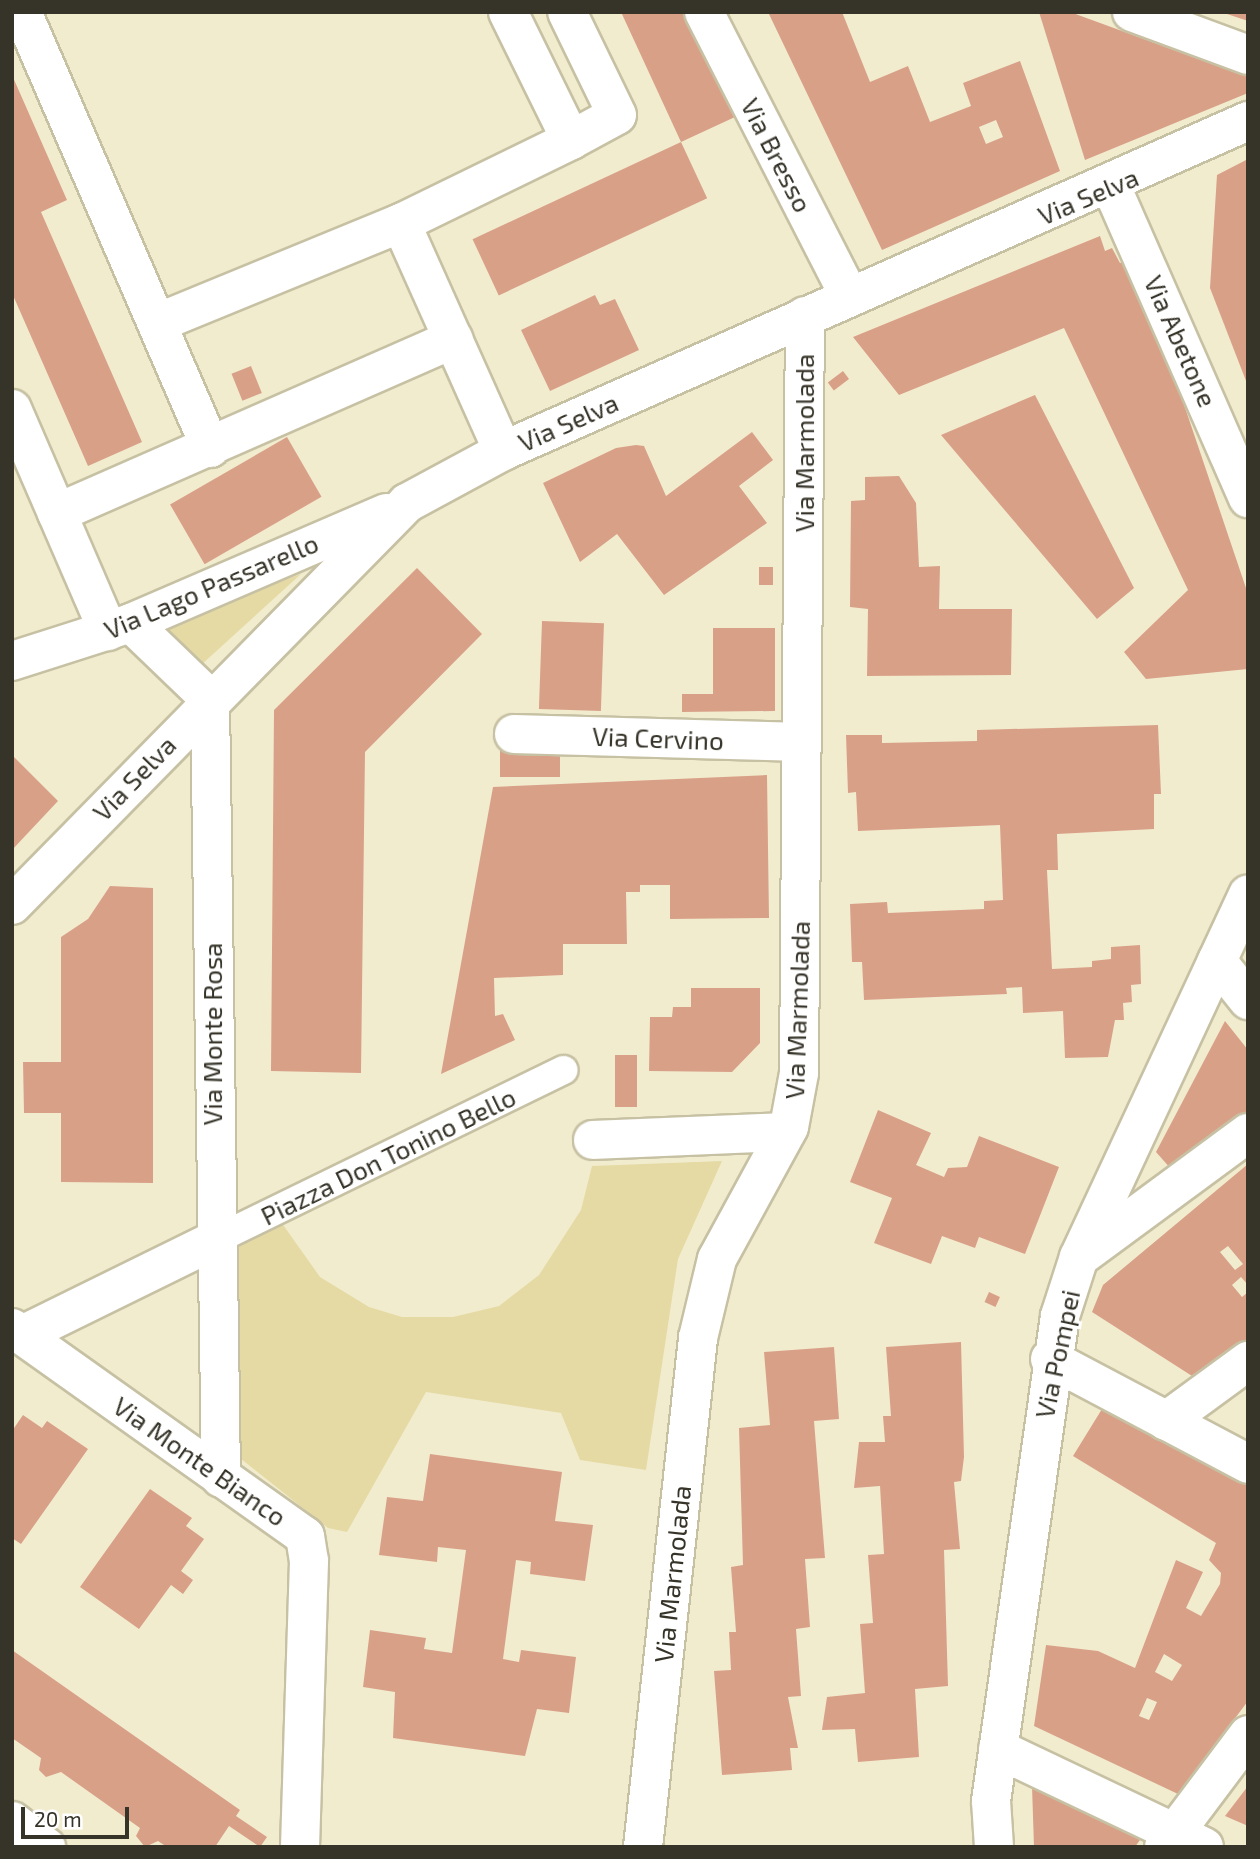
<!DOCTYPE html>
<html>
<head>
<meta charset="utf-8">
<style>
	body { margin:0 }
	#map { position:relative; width:1260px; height:1859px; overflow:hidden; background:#f2eccf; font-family:"Exo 2",sans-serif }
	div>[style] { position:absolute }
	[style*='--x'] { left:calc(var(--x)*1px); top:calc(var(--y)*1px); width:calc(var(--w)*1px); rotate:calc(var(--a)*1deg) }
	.green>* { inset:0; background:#e5daa4 }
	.building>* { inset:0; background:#d9a088; transform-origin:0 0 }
	.roads { filter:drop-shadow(2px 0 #c7c1a4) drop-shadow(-2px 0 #c7c1a4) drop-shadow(0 2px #c7c1a4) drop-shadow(0 -2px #c7c1a4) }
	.pedestrian>* { height:28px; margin:-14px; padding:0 14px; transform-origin:14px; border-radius:14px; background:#fff }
	.minor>* { height:38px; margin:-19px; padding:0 19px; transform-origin:19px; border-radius:19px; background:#fff }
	span { translate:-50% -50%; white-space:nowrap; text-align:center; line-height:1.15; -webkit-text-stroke:6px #fff; paint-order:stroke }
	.street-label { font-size:26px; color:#363429 }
	.frame { position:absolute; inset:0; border:14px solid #363429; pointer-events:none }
	.scale { position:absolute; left:21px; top:1807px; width:108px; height:32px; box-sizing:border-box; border:4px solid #363429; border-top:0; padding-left:9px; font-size:21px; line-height:24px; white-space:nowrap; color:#363429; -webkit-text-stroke:5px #fff; paint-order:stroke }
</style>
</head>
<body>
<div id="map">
	<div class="green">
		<div style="clip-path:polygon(301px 574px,200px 666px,161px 627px)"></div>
		<div style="clip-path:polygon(722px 1161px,678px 1259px,646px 1470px,580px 1460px,561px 1413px,426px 1392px,347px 1532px,328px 1528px,236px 1455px,230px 1233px,274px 1212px,320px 1277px,369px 1307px,402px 1317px,453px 1317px,499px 1306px,539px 1275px,581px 1210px,592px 1166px)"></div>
	</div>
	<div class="building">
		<div style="clip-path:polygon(621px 12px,687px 12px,735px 117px,681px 142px)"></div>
		<div style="clip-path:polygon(evenodd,768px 12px,842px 12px,870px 82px,908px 66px,930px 122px,971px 106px,963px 83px,1020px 61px,1060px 171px,882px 250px,768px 12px,996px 120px,1003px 137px,986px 144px,979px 127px,996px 120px)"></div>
		<div style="clip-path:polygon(1039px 12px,1070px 12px,1248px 77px,1248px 93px,1085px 160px)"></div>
		<div style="clip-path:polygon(1224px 12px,1248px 12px,1248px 21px,1224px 13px)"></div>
		<div style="clip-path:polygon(12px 75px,67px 200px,41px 212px,142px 442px,88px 466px,12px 293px)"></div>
		<div style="left:681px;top:142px;width:62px;height:230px;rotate:65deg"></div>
		<div style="clip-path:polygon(1248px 159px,1248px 386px,1210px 288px,1217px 175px)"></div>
		<div style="clip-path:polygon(1100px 236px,1105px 251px,1112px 248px,1120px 263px,1126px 261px,1139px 298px,1147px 295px,1248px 594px,1248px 669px,1146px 679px,1124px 652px,1188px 590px,1064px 328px,899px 395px,853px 337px)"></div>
		<div style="clip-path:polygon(595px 295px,600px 305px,615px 299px,639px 350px,550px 391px,521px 330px)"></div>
		<div style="left:251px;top:366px;width:29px;height:21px;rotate:68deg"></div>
		<div style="left:843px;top:371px;width:10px;height:19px;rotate:53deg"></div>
		<div style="clip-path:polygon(1035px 395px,1134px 588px,1097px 619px,941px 435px)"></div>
		<div style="clip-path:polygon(752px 432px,773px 460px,739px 486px,767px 523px,664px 595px,617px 534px,580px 562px,543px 483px,616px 448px,636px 445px,644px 446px,666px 496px)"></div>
		<div style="left:287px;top:437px;width:69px;height:135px;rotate:60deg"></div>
		<div style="clip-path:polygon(899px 476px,916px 503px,919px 567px,940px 566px,939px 609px,1012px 609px,1011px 675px,867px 676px,868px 609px,850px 607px,851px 501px,865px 500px,865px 477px)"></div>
		<div style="left:759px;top:567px;width:14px;height:18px"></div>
		<div style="clip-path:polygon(417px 568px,482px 634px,365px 752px,361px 1073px,271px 1071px,274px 710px)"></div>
		<div style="left:542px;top:621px;width:62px;height:88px;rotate:2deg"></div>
		<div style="clip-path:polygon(713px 628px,775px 628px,775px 711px,682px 712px,682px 694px,713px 694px)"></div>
		<div style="clip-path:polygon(1158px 725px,1161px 794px,1154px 794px,1154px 829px,1057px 834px,1058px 870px,1047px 870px,1052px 969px,1092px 967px,1092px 961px,1111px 959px,1111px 947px,1140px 945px,1141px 984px,1131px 985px,1132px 1002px,1123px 1003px,1124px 1020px,1115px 1020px,1108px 1057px,1065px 1058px,1063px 1011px,1023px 1013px,1022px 987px,1006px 988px,1007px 994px,864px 1000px,862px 962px,852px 962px,850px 904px,887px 902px,888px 913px,984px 909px,984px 901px,1003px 900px,1000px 825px,858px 831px,856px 792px,848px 793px,846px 735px,882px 735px,882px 743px,977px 741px,977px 730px)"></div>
		<div style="left:500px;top:747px;width:60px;height:30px"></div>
		<div style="clip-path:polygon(12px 755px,58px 801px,12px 850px)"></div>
		<div style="clip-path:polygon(767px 775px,769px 918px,670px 919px,670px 885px,640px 885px,640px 892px,626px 892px,627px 944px,563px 944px,563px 975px,494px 978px,495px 1016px,503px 1014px,515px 1040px,441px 1074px,493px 787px)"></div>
		<div style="clip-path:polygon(110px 886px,153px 888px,153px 1183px,61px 1182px,61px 1113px,24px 1113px,23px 1062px,61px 1062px,61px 937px,88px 919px)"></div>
		<div style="clip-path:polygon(691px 988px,760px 988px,760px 1043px,732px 1072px,649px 1071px,650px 1017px,672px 1017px,673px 1007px,691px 1007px)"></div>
		<div style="clip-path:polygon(1225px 1021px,1248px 1050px,1248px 1115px,1179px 1178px,1156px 1152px)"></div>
		<div style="left:615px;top:1055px;width:22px;height:52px"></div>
		<div style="clip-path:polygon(878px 1110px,931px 1133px,916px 1165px,944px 1177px,948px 1168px,967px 1167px,979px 1136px,1059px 1167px,1025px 1254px,979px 1237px,975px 1248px,942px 1236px,931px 1264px,874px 1243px,892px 1198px,850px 1182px)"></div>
		<div style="clip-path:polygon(evenodd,1248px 1164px,1248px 1285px,1241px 1277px,1232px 1285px,1242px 1297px,1248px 1292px,1248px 1347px,1203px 1383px,1092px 1312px,1103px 1285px,1248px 1164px,1228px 1246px,1243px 1264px,1235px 1270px,1220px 1252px,1228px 1246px)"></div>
		<div style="left:989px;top:1292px;width:12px;height:11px;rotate:24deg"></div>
		<div style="clip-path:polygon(961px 1342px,964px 1457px,961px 1481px,954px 1482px,960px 1549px,944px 1550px,948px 1686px,915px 1689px,919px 1757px,858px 1762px,855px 1729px,822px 1730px,827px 1697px,865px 1693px,860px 1624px,873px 1623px,868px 1555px,884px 1554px,880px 1486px,854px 1488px,859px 1442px,885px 1442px,883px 1416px,891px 1416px,886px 1347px)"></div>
		<div style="clip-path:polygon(834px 1347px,839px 1419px,814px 1421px,825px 1558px,805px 1559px,810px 1627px,796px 1629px,801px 1696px,788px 1697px,798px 1748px,790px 1748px,792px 1770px,722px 1775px,714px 1671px,731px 1670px,729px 1632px,736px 1632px,731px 1567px,743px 1565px,739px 1428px,770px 1425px,764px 1352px)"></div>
		<div style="clip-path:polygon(evenodd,1110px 1396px,1248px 1479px,1248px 1701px,1178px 1794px,1034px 1726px,1046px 1645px,1098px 1651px,1135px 1668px,1176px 1560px,1203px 1572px,1186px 1608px,1201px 1616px,1220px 1584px,1221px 1573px,1209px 1560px,1216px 1543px,1073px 1456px,1110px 1396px,1164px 1654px,1182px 1665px,1172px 1681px,1155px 1672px,1164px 1654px,1110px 1396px,1147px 1698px,1157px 1702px,1149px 1720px,1139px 1716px,1147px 1698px)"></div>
		<div style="clip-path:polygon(23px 1415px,42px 1428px,47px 1421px,88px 1449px,21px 1544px,12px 1538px,12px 1431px)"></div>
		<div style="clip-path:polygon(430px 1454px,562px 1472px,555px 1521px,593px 1525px,585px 1581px,530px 1574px,531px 1562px,516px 1560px,503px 1659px,519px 1662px,521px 1650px,576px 1657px,569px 1713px,537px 1709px,525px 1756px,393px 1738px,395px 1692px,363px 1687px,370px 1630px,426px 1638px,424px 1649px,452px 1653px,466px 1550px,438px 1547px,437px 1562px,379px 1555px,387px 1497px,423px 1501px)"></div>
		<div style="clip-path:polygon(150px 1489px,192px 1518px,186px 1526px,204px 1539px,181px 1571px,193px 1580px,183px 1594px,171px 1585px,139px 1629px,80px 1587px)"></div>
		<div style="clip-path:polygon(12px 1650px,240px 1810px,236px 1816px,267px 1837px,260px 1847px,229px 1826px,215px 1847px,167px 1847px,158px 1841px,145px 1847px,136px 1836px,140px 1828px,61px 1772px,46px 1777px,39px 1770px,41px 1758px,12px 1738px)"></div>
		<div style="clip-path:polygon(1032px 1786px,1142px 1837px,1135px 1847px,1034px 1847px)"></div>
		<div style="clip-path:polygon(1248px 1786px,1248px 1826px,1225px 1816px)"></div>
	</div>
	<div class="roads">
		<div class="pedestrian">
			<div style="--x:213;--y:1241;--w:390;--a:-26"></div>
		</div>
		<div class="minor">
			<div style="--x:22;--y:12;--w:475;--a:66.6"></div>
			<div style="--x:508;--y:12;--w:143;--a:63.8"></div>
			<div style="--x:571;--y:140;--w:52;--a:-28.5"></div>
			<div style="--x:617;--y:115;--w:114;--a:-115.9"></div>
			<div style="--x:704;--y:12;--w:320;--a:62.9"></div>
			<div style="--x:1132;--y:12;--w:124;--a:20.3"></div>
			<div style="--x:1111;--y:186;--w:341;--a:66.3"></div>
			<div style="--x:401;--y:223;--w:250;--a:65.9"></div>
			<div style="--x:157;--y:323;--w:264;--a:-22.3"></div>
			<div style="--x:401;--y:223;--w:189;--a:-26"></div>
			<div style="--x:12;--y:409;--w:242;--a:66.6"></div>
			<div style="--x:57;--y:513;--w:433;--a:-23.7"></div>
			<div style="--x:131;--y:623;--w:110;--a:43.9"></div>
			<div style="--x:210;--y:699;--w:779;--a:89.19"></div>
			<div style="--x:12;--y:661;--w:125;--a:-17.7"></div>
			<div style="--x:131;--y:623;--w:278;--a:-23.3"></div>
			<div style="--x:514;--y:734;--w:288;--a:1.6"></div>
			<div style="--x:12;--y:905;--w:564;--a:-45.5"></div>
			<div style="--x:407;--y:503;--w:109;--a:-28.4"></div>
			<div style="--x:503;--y:451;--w:815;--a:-23.89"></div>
			<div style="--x:1217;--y:961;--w:50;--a:51.5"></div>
			<div style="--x:593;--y:1140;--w:193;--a:-2.4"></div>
			<div style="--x:1084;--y:1254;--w:204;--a:-36.4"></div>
			<div style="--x:12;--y:1328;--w:359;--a:35.4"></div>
			<div style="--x:305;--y:1536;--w:25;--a:81"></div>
			<div style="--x:309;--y:1561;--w:286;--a:91.8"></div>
			<div style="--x:22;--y:1335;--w:213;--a:-26.2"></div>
			<div style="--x:1050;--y:1359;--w:224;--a:27.9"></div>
			<div style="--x:1166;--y:1421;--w:102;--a:-36.2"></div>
			<div style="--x:998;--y:1749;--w:228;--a:25.4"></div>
			<div style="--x:12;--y:1821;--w:43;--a:37.4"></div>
			<div style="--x:643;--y:1847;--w:512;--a:-83.83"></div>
			<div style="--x:698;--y:1338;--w:81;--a:-76.5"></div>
			<div style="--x:717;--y:1259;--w:150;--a:-61.4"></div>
			<div style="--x:789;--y:1127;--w:55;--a:-79.5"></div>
			<div style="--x:799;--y:1073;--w:757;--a:-89.55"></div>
			<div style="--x:994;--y:1847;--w:46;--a:-93.7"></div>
			<div style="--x:991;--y:1801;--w:490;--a:-81.9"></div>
			<div style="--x:1060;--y:1316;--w:62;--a:-72.1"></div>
			<div style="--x:1079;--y:1257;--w:400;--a:-65"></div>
			<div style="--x:1164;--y:1847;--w:140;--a:-53.1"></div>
		</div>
	</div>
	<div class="street-label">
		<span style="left:777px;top:155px;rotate:63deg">Via Bresso</span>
		<span style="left:1088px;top:196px;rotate:-23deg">Via Selva</span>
		<span style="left:1181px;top:341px;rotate:66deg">Via Abetone</span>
		<span style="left:568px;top:422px;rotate:-24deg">Via Selva</span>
		<span style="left:804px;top:443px;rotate:-90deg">Via Marmolada</span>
		<span style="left:211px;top:586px;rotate:-23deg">Via Lago Passarello</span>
		<span style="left:658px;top:738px;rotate:2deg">Via Cervino</span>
		<span style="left:134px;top:778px;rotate:-46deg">Via Selva</span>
		<span style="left:797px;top:1010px;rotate:-88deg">Via Marmolada</span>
		<span style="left:212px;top:1034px;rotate:-90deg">Via Monte Rosa</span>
		<span style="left:388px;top:1156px;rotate:-26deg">Piazza Don Tonino Bello</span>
		<span style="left:1057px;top:1354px;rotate:-78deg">Via Pompei</span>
		<span style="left:200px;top:1461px;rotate:35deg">Via Monte Bianco</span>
		<span style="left:672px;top:1574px;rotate:-84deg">Via Marmolada</span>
	</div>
	<div class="frame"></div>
	<div class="scale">20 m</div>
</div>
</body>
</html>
